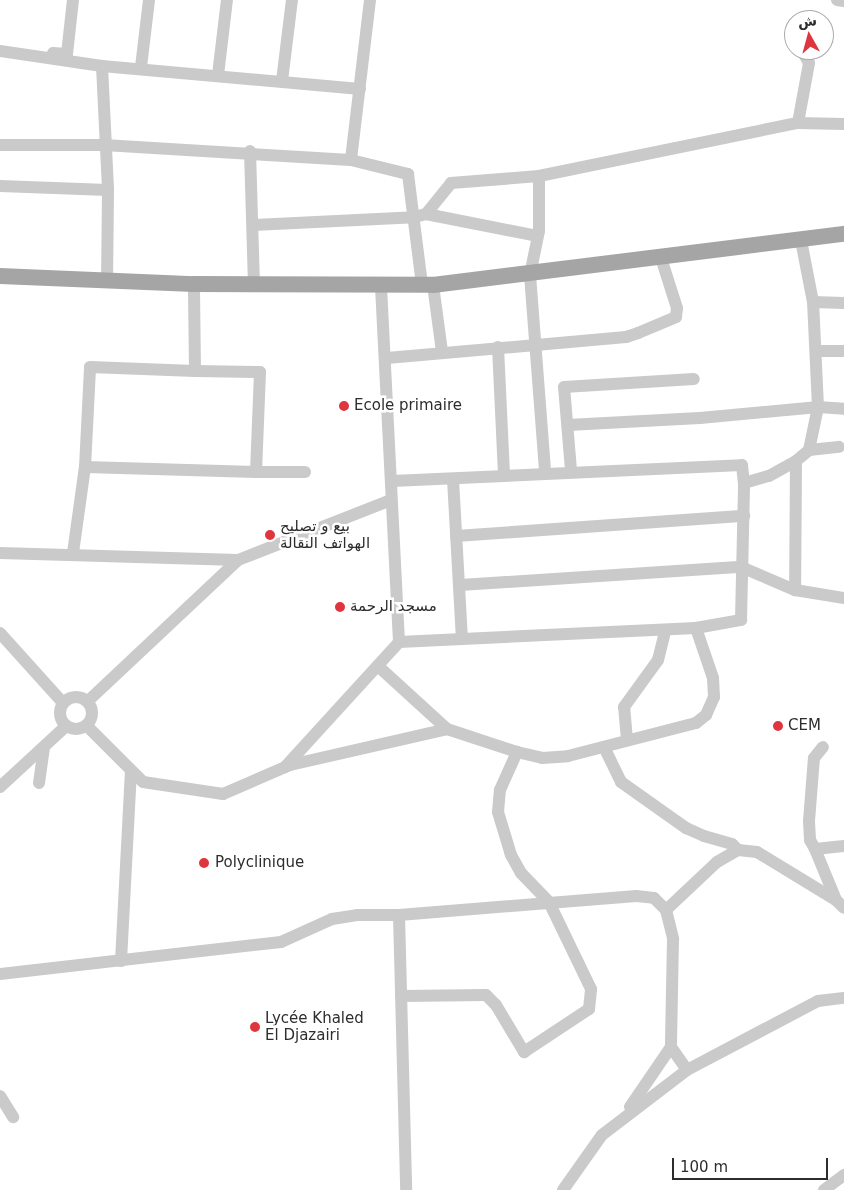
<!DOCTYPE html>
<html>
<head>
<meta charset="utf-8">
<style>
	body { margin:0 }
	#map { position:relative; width:844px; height:1190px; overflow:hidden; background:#fff; font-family:"DejaVu Sans","Noto Naskh Arabic",sans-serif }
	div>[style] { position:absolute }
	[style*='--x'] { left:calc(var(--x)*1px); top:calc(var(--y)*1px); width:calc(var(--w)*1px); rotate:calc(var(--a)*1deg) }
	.minor>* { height:12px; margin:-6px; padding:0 6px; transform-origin:6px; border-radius:6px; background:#cacaca }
	.minor>.ring { margin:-6px; padding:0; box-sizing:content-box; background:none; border:12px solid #cacaca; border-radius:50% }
	.major>* { height:16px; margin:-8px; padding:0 8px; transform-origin:8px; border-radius:8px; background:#a5a5a5 }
	.dots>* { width:14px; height:14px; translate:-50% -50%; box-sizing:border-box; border:2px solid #fff; border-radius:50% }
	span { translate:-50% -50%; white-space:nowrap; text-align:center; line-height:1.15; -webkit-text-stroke:5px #fff; paint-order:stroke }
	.poi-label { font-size:15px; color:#2d2d2d }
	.left { translate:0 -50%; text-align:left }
	.north { position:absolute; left:784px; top:10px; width:50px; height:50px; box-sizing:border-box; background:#fff; border:1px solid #ababab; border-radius:50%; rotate:353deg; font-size:14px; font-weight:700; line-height:20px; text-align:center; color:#2d2d2d }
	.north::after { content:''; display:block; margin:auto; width:18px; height:22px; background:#de353f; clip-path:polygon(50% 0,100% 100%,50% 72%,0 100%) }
	.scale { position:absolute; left:672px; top:1158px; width:156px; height:22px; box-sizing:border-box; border:2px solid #2d2d2d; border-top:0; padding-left:6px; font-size:15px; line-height:18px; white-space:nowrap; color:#2d2d2d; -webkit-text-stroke:4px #fff; paint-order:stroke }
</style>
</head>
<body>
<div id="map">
	<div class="minor">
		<div style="--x:370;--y:0;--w:161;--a:96.8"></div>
		<div style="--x:351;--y:160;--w:59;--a:13.8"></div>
		<div style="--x:408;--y:174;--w:112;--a:82.8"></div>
		<div style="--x:837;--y:0;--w:7;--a:8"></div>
		<div style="--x:0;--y:51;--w:103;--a:8.4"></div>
		<div style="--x:102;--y:66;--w:259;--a:5.1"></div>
		<div style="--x:53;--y:53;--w:14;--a:4"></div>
		<div style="--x:67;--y:54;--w:54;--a:-83.7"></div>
		<div style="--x:102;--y:66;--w:124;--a:87.2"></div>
		<div style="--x:108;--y:190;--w:89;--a:90.6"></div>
		<div style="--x:141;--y:67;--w:67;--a:-83.2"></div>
		<div style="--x:218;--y:75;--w:76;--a:-83.2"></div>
		<div style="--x:282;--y:81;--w:82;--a:-83"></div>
		<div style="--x:798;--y:123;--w:61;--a:-79.6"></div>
		<div style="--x:809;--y:63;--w:13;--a:-119"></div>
		<div style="--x:0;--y:145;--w:104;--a:0"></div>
		<div style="--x:104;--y:145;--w:247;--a:3.5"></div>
		<div style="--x:250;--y:151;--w:133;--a:88.3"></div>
		<div style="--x:539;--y:176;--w:55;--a:90"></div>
		<div style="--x:539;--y:231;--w:45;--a:101.6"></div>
		<div style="--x:530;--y:275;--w:198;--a:85.6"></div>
		<div style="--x:0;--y:186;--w:108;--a:2.1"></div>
		<div style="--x:426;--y:214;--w:113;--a:11.2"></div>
		<div style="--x:253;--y:225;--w:161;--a:-2.8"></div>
		<div style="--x:414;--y:217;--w:12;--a:-14"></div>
		<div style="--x:426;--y:214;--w:40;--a:-51"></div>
		<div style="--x:451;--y:183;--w:88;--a:-4.5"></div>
		<div style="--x:539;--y:176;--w:264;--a:-11.6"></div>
		<div style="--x:798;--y:123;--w:46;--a:1.2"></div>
		<div style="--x:433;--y:285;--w:68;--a:82.3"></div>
		<div style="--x:813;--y:302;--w:31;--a:2"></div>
		<div style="--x:498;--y:347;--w:129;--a:87.3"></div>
		<div style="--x:818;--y:351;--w:26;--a:0"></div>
		<div style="--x:387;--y:358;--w:240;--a:-5"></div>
		<div style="--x:626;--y:337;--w:13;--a:-18"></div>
		<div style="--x:638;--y:333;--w:41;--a:-22.8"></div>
		<div style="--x:676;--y:317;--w:9;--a:-84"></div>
		<div style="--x:677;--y:308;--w:52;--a:-107.7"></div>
		<div style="--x:568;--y:425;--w:132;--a:-3"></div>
		<div style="--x:700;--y:418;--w:119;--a:-5.3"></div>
		<div style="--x:818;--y:407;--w:26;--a:4"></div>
		<div style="--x:809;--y:450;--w:30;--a:-6"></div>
		<div style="--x:796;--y:461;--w:129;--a:90.4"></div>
		<div style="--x:795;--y:590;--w:50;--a:9.3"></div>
		<div style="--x:85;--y:467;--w:171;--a:1.7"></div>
		<div style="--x:256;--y:472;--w:100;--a:-87.7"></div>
		<div style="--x:260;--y:372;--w:65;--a:-179.1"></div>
		<div style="--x:571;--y:470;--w:83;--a:-94.8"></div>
		<div style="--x:564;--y:387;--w:130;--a:-3.5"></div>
		<div style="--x:256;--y:472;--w:49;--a:0"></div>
		<div style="--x:453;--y:479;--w:159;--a:86.8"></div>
		<div style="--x:392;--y:481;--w:350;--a:-2.6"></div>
		<div style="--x:742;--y:465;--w:18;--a:84"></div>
		<div style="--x:744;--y:483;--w:26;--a:-16"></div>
		<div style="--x:769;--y:476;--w:31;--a:-29"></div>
		<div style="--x:796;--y:461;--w:17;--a:-40"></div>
		<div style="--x:809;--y:450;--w:44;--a:-78.2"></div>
		<div style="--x:818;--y:407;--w:105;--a:-92.7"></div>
		<div style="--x:813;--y:302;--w:63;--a:-101"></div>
		<div style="--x:456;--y:536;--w:289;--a:-4"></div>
		<div style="--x:0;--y:553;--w:238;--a:1.7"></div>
		<div style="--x:73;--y:553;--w:87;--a:-82.1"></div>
		<div style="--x:85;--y:467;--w:100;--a:-87.1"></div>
		<div style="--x:90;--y:367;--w:105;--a:2.2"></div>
		<div style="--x:195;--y:371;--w:87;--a:-90.7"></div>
		<div style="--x:460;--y:585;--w:282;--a:-3.7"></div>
		<div style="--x:741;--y:567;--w:59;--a:23.1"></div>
		<div style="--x:0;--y:633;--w:94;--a:48"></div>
		<div style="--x:399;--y:642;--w:297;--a:-2.7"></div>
		<div style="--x:379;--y:667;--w:92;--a:42.4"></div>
		<div class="ring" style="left:60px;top:697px;width:20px;height:20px"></div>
		<div style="--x:88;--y:701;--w:206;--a:-43.2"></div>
		<div style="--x:238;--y:560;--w:164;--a:-21.4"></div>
		<div style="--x:87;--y:726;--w:79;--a:45"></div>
		<div style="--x:143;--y:782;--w:81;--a:8.5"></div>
		<div style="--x:223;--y:794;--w:73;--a:-23.4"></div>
		<div style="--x:290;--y:765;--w:161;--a:-12.9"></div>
		<div style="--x:447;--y:729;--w:74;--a:18.2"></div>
		<div style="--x:627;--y:740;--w:33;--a:-95"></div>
		<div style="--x:624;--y:707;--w:58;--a:-54.1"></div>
		<div style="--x:658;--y:660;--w:29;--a:-76"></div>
		<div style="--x:604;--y:747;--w:39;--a:64"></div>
		<div style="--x:621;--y:782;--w:80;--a:35.3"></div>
		<div style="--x:686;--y:828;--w:20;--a:24"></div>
		<div style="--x:704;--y:836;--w:29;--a:16"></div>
		<div style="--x:732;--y:844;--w:8;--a:45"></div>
		<div style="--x:285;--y:767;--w:169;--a:-47.6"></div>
		<div style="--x:399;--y:642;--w:356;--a:-92.9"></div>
		<div style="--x:39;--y:783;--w:36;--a:-82"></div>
		<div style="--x:0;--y:787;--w:90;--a:-42.7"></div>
		<div style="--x:844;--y:846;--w:29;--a:174"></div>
		<div style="--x:815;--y:849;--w:55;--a:67.6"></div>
		<div style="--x:836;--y:900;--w:11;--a:45"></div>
		<div style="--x:815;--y:849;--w:10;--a:-119"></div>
		<div style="--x:810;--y:840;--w:19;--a:-93"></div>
		<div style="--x:809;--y:821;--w:63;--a:-85.5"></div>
		<div style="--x:814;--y:758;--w:14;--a:-51"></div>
		<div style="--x:666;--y:910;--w:70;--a:-43.3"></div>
		<div style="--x:717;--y:862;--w:24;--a:-30"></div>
		<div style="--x:738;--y:850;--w:19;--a:6"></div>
		<div style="--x:757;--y:852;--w:92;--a:31.3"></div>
		<div style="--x:399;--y:915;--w:275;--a:88.5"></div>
		<div style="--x:121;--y:961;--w:190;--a:-87"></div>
		<div style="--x:0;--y:974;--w:283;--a:-6.5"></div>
		<div style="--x:281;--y:942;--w:56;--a:-24.3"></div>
		<div style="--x:332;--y:919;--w:25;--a:-9"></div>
		<div style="--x:357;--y:915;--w:42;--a:0"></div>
		<div style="--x:399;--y:915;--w:238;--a:-4.6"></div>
		<div style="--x:636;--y:896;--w:18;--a:6"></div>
		<div style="--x:654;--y:898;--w:17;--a:45"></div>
		<div style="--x:666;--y:910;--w:30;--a:76"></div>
		<div style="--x:673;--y:939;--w:108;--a:91.1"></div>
		<div style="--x:671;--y:1047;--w:28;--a:55"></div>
		<div style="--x:401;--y:996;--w:85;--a:-0.7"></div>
		<div style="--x:486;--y:995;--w:14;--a:45"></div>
		<div style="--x:496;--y:1005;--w:55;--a:59.2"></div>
		<div style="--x:524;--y:1052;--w:78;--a:-33.5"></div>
		<div style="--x:589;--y:1009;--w:20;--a:-84"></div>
		<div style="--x:591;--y:989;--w:97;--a:-115.8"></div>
		<div style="--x:549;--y:902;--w:40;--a:-134"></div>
		<div style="--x:521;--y:873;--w:21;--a:-119"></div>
		<div style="--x:511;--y:855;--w:45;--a:-106.8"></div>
		<div style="--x:498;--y:812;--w:22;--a:-85"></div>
		<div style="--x:500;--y:790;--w:42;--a:-65.9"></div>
		<div style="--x:517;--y:752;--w:26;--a:13"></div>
		<div style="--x:542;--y:758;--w:26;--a:-4"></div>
		<div style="--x:568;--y:756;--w:132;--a:-14.5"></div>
		<div style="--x:696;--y:723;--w:13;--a:-39"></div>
		<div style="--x:706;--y:715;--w:20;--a:-66"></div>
		<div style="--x:714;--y:697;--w:19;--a:-93"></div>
		<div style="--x:713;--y:678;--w:53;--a:-108.8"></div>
		<div style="--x:696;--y:628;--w:46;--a:-10.1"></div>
		<div style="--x:741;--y:620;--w:137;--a:-88.7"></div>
		<div style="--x:0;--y:1096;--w:25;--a:58"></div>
		<div style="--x:630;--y:1107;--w:73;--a:-55.7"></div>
		<div style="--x:563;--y:1190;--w:67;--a:-54.7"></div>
		<div style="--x:602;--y:1135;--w:107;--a:-37.4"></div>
		<div style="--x:687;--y:1070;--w:148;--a:-27.8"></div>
		<div style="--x:818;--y:1001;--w:26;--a:-7"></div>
		<div style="--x:824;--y:1190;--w:25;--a:-37"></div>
	</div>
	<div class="major">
		<div style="--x:0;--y:276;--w:194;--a:2.4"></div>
		<div style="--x:194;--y:284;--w:239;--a:0.2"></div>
		<div style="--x:433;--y:285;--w:414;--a:-7.1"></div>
	</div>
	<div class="dots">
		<div style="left:344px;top:406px;background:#de353f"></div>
		<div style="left:270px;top:535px;background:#de353f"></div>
		<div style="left:340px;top:607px;background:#de353f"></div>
		<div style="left:778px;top:726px;background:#de353f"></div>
		<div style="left:204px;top:863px;background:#de353f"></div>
		<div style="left:255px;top:1027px;background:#de353f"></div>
	</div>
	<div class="poi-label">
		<span class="left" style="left:354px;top:406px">Ecole primaire</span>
		<span class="left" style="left:280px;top:535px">بيع و تصليح<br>الهواتف النقالة</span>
		<span class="left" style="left:350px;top:607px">مسجد الرحمة</span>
		<span class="left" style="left:788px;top:726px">CEM</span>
		<span class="left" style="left:215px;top:863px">Polyclinique</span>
		<span class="left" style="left:265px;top:1027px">Lycée Khaled<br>El Djazairi</span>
	</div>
	<div class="north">ش</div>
	<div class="scale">100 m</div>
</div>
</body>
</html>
